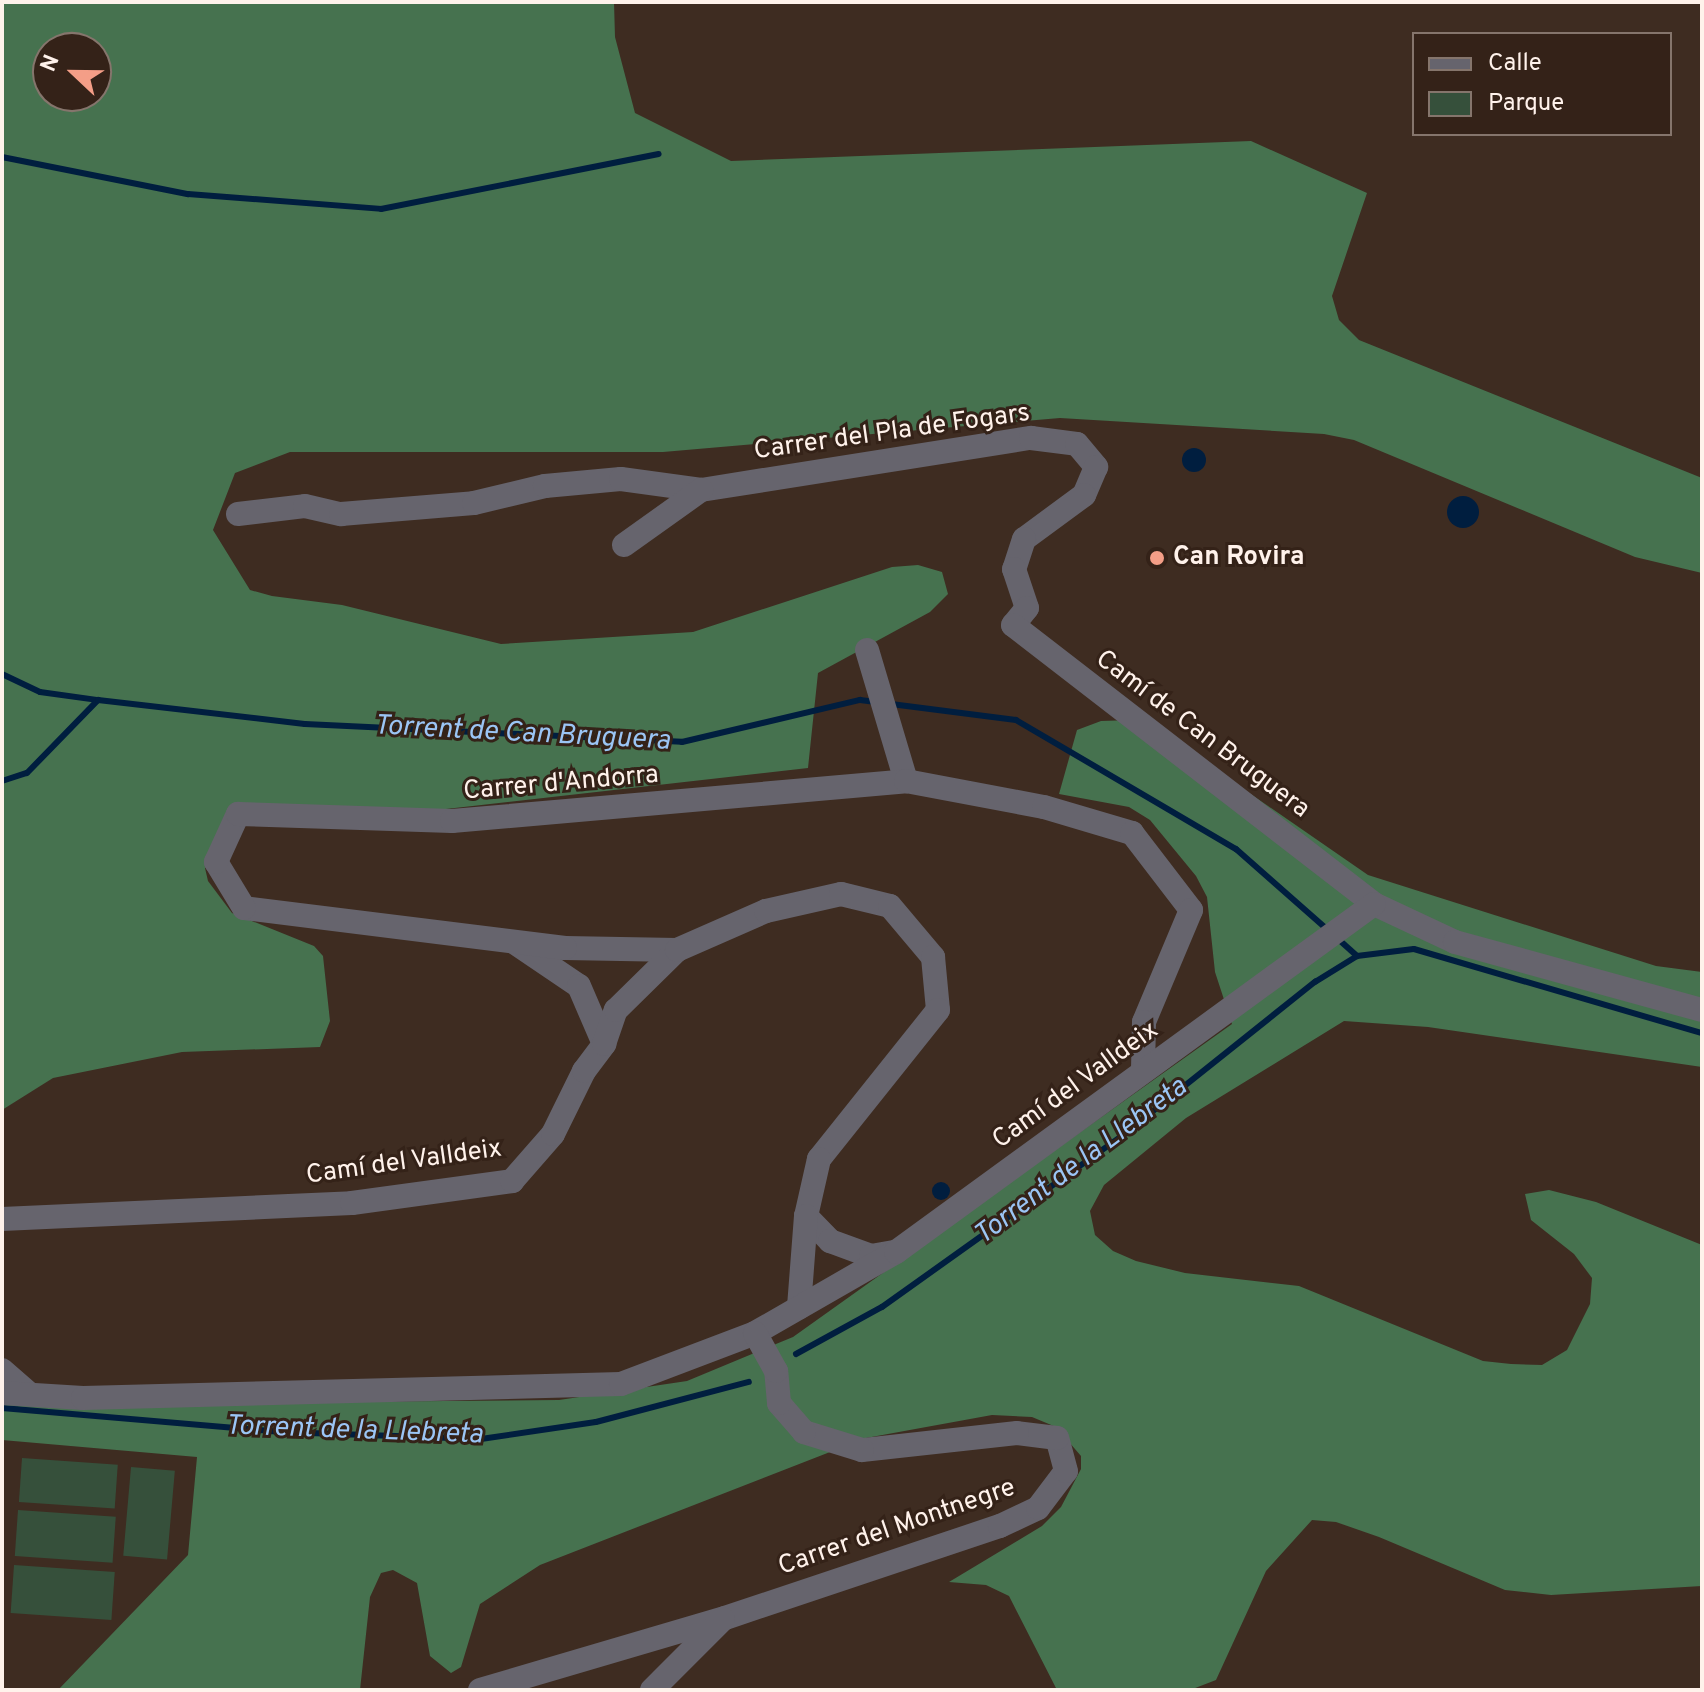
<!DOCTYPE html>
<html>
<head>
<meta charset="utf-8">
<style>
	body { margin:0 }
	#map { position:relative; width:1704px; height:1692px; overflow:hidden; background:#3e2c21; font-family:Overpass,sans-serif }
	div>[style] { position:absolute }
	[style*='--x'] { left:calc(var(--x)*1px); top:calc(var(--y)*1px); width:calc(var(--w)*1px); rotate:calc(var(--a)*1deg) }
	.green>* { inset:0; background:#36503b; transform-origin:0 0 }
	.forest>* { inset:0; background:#46724f }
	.water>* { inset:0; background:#001e3f }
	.round { border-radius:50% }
	.stream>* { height:6px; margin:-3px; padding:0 3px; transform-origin:3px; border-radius:3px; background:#001e3f }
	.minor>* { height:24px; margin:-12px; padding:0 12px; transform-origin:12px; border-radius:12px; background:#66646d }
	.dots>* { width:22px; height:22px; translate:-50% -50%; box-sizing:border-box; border:4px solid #342218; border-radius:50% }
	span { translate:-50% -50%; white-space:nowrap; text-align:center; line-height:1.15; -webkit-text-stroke:6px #342218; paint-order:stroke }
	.street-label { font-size:26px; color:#fff2eb }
	.poi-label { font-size:26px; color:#fff2eb; font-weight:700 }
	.left { translate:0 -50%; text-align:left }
	.water-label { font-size:28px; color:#9bc5f5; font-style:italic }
	.frame { position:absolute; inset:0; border:4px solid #fff2eb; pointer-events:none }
	.legend { position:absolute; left:1412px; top:32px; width:260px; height:104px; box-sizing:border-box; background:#342218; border:2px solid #85756c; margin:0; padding:10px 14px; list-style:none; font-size:24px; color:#fff2eb }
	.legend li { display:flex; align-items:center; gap:16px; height:40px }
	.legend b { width:40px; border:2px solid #85756c }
	.north { position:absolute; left:32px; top:32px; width:80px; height:80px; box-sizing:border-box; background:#342218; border:2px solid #85756c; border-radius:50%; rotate:292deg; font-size:22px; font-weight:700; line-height:32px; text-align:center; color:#fff2eb }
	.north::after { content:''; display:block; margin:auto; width:28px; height:36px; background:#f49e87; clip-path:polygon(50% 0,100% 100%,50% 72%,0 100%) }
</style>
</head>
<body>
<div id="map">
	<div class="green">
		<div style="left:22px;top:1458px;width:96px;height:44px;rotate:4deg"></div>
		<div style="left:131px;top:1467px;width:44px;height:89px;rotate:5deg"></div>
		<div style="left:18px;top:1510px;width:98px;height:46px;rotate:4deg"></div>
		<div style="left:14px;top:1565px;width:101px;height:48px;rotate:4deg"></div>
	</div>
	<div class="forest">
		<div style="clip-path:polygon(evenodd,2px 2px,614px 2px,615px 37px,635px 113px,731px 161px,1251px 141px,1367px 193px,1332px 296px,1339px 320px,1359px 340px,1702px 478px,1702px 573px,1635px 557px,1354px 440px,1324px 434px,1060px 418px,663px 452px,290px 452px,235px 473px,213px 530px,250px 590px,272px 596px,342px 605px,501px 644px,693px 632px,892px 567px,918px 565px,942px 572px,948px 594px,930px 612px,818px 673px,808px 768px,393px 815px,232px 812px,205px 868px,208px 881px,232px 913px,314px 946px,323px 956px,330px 1021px,320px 1047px,182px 1052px,53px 1078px,2px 1110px,2px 2px,48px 48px,96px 48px,96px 96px,48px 96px,48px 48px)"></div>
		<div style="clip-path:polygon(1133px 720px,1158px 730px,1368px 875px,1656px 966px,1702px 972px,1702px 1067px,1428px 1027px,1344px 1021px,1186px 1118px,1104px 1185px,1090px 1211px,1095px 1235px,1113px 1251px,1136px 1261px,1185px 1273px,1299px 1286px,1483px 1361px,1511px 1364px,1542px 1365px,1567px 1350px,1590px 1304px,1592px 1278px,1574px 1254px,1531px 1220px,1525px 1194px,1549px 1190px,1596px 1202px,1702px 1245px,1702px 1586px,1551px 1595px,1505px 1590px,1379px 1537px,1336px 1522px,1312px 1520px,1266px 1571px,1216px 1680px,1190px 1690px,1057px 1690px,1009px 1596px,986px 1585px,949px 1582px,1042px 1526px,1061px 1507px,1081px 1469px,1081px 1456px,1056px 1427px,1032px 1417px,992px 1415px,866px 1438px,540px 1565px,480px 1604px,461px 1667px,451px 1673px,430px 1656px,417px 1583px,393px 1570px,381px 1573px,370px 1597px,360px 1690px,58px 1690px,188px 1555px,197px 1457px,2px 1440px,2px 1400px,62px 1404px,559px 1400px,687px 1381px,793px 1337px,1232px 1024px,1215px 972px,1207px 897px,1196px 876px,1150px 820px,1129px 807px,1059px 794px,1077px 730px,1101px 721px)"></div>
	</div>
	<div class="water">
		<div class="round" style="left:1182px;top:448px;width:24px;height:24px"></div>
		<div class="round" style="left:1447px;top:496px;width:32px;height:32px"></div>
		<div class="round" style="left:932px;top:1182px;width:18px;height:18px"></div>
	</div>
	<div class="stream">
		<div style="--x:2;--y:157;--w:190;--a:11.3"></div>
		<div style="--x:188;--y:194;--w:194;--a:4.4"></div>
		<div style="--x:381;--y:209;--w:283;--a:-11.2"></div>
		<div style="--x:2;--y:674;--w:42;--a:25.3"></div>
		<div style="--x:40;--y:692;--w:59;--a:7.9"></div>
		<div style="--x:891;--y:704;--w:126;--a:7.3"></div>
		<div style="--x:1016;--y:720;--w:255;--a:30.4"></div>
		<div style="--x:1236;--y:849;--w:124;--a:41.4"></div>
		<div style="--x:2;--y:781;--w:26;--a:-18"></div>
		<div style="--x:27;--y:773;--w:102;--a:-45.8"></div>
		<div style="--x:98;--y:700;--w:208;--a:6.6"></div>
		<div style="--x:305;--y:724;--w:377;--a:2.7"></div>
		<div style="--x:682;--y:742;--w:183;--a:-13.3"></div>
		<div style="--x:860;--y:700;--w:16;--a:7"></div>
		<div style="--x:1337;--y:938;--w:27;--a:42"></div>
		<div style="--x:1357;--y:956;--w:57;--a:-7"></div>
		<div style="--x:1414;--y:949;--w:300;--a:16.3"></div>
		<div style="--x:796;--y:1354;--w:98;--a:-28.7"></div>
		<div style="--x:882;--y:1307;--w:296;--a:-35.5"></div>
		<div style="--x:1123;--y:1135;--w:246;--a:-38.6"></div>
		<div style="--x:1315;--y:982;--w:49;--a:-31.8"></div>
		<div style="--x:2;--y:1408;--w:280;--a:4.9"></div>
		<div style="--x:281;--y:1432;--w:200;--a:2"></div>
		<div style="--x:481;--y:1439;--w:116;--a:-8.4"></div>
		<div style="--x:596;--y:1422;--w:158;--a:-14.7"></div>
	</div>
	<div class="minor">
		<div style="--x:238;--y:514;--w:67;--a:-6.8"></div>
		<div style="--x:305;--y:506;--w:37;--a:13"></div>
		<div style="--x:341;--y:514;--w:133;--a:-4.7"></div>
		<div style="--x:474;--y:503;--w:73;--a:-13.5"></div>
		<div style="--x:545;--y:486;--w:76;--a:-5.3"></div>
		<div style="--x:621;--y:479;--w:81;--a:7.8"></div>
		<div style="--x:701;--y:490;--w:334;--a:-9"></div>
		<div style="--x:1031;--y:438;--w:46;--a:7.4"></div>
		<div style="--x:1077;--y:444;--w:30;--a:50"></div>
		<div style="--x:1096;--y:467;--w:30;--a:113"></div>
		<div style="--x:1084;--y:495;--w:74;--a:143.7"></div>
		<div style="--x:1024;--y:539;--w:32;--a:108"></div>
		<div style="--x:1014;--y:569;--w:41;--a:71.6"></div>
		<div style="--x:1027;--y:608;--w:22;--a:129"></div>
		<div style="--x:1013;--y:625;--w:456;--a:37.7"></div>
		<div style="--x:1374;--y:904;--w:89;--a:25.1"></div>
		<div style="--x:1455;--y:942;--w:256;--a:15.4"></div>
		<div style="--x:624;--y:545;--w:95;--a:-35.5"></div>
		<div style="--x:867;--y:650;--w:137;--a:73.4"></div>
		<div style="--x:514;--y:942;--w:78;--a:34.1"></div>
		<div style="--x:579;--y:986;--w:63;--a:66.7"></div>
		<div style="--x:677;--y:950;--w:112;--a:-179"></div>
		<div style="--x:565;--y:948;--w:323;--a:-172.9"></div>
		<div style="--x:244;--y:908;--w:54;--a:-121.3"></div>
		<div style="--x:216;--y:862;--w:53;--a:-65.4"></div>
		<div style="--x:238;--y:814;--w:214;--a:1.9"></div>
		<div style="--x:452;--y:821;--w:456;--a:-5"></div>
		<div style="--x:906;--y:781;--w:140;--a:10.7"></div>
		<div style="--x:1044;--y:807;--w:92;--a:16.5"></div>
		<div style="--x:1132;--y:833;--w:97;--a:52.5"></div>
		<div style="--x:1191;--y:910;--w:121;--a:112.8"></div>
		<div style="--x:1144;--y:1022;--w:49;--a:91.2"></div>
		<div style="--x:806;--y:1216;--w:35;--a:46"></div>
		<div style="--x:830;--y:1241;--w:44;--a:20.1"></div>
		<div style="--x:871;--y:1256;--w:23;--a:-10"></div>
		<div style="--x:2;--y:1219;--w:350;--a:-2.6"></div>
		<div style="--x:352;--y:1203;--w:162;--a:-7.8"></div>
		<div style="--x:512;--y:1181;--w:62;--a:-48.9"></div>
		<div style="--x:553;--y:1134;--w:70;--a:-63.8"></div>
		<div style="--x:584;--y:1071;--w:34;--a:-53"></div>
		<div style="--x:604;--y:1044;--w:36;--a:-71"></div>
		<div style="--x:616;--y:1010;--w:86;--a:-44.5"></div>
		<div style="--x:677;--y:950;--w:97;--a:-23.7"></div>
		<div style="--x:766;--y:911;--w:77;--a:-12.8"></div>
		<div style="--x:841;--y:894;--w:50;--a:13.8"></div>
		<div style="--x:890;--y:906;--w:67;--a:49.9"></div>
		<div style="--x:933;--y:957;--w:53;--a:84.6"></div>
		<div style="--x:938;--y:1010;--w:191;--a:128.6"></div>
		<div style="--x:819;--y:1159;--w:58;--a:102.8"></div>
		<div style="--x:806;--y:1216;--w:92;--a:94.4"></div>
		<div style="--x:2;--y:1370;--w:35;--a:41"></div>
		<div style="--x:2;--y:1393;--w:81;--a:3.5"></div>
		<div style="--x:83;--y:1398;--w:538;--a:-1.49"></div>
		<div style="--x:621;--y:1384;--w:143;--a:-20.8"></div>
		<div style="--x:755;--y:1333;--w:163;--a:-29.9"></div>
		<div style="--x:896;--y:1252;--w:591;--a:-36.06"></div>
		<div style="--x:480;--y:1690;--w:255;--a:-16.4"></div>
		<div style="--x:725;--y:1618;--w:290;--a:-18.5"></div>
		<div style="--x:1000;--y:1526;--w:42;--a:-25.3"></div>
		<div style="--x:1038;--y:1508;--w:46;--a:-52.9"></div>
		<div style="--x:1066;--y:1471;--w:34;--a:-105"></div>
		<div style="--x:1057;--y:1438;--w:40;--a:-172.9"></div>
		<div style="--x:1017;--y:1433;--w:156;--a:173.7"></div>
		<div style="--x:862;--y:1450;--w:61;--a:-162.8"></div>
		<div style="--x:804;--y:1432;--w:38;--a:-131"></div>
		<div style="--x:779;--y:1403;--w:32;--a:-95"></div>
		<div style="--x:776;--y:1371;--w:43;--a:-118.9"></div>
		<div style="--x:652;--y:1690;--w:100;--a:-45"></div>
	</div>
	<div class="dots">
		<div style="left:1157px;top:558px;background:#f49e87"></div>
	</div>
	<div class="street-label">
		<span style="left:892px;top:433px;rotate:-8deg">Carrer del Pla de Fogars</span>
		<span style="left:1202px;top:735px;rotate:37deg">Camí de Can Bruguera</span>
		<span style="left:561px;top:784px;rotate:-5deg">Carrer d'Andorra</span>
		<span style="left:1076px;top:1086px;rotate:-36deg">Camí del Valldeix</span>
		<span style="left:404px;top:1163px;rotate:-8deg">Camí del Valldeix</span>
		<span style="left:897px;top:1528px;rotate:-19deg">Carrer del Montnegre</span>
	</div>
	<div class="poi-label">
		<span class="left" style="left:1173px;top:558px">Can Rovira</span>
	</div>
	<div class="water-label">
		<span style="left:522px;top:734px;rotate:3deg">Torrent de Can Bruguera</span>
		<span style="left:1081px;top:1162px;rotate:-37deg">Torrent de la Llebreta</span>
		<span style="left:354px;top:1431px;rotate:2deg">Torrent de la Llebreta</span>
	</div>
	<div class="frame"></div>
	<ul class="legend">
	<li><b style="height:10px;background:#66646d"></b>Calle</li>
	<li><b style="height:22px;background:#36503b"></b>Parque</li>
	</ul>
	<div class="north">N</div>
</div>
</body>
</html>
